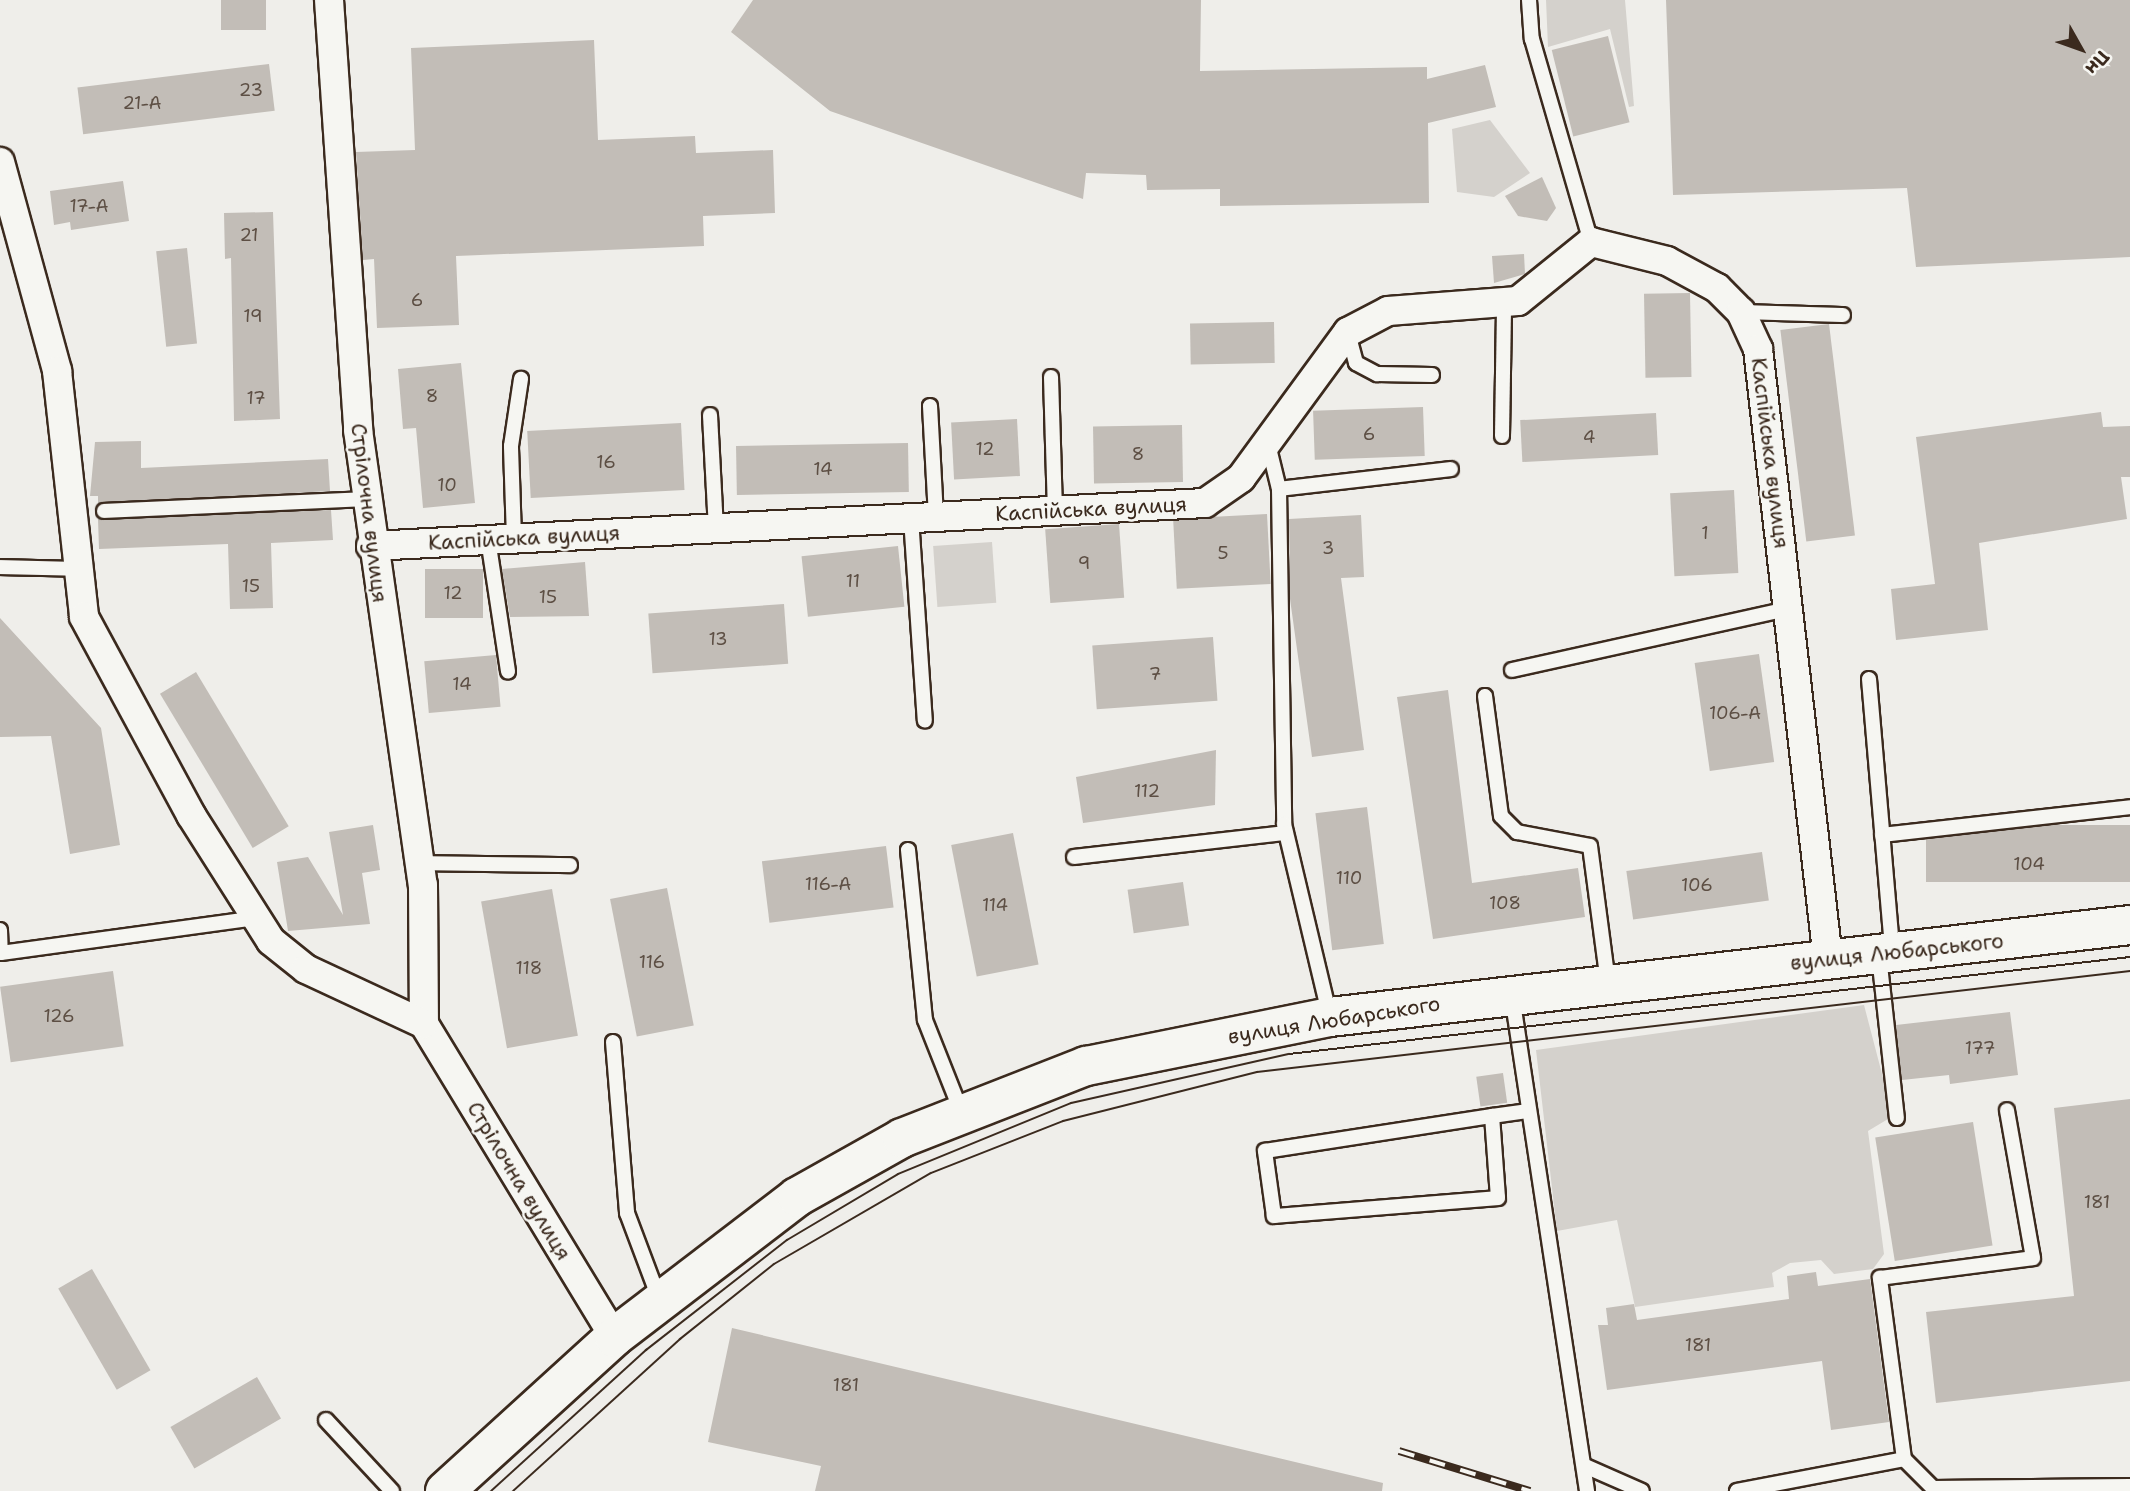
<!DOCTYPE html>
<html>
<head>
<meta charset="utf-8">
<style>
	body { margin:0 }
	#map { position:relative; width:2130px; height:1491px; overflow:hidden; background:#efeeea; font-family:"Shantell Sans",sans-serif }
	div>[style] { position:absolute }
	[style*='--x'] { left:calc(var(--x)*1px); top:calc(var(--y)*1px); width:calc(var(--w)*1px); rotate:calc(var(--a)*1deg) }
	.green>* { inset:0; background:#d4d1cc; transform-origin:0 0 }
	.building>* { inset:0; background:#c2bdb7; transform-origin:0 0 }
	.roads { filter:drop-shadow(2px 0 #3b2a1e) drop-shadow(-2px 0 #3b2a1e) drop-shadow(0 2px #3b2a1e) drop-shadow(0 -2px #3b2a1e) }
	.service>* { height:14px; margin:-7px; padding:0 7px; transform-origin:7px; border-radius:7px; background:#f6f6f2 }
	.minor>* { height:28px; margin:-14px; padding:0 14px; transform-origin:14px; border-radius:14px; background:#f6f6f2 }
	.secondary>* { height:38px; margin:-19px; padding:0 19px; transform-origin:19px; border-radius:19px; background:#f6f6f2 }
	.tram>* { height:2px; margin:-1px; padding:0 1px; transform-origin:1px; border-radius:1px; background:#3b2a1e }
	.rail>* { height:8px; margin-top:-4px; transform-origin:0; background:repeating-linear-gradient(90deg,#f6f6f2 0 16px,#3b2a1e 0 32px); box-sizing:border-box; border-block:2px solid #3b2a1e }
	span { translate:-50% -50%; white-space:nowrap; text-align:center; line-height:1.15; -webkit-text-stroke:5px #f6f6f2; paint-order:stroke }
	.number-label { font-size:18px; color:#5d4f44 }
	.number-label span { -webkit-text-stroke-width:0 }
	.street-label { font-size:21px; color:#3b2a1e }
	.north { position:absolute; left:2046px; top:14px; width:70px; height:70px; -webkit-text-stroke:5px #f6f6f2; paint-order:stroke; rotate:130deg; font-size:19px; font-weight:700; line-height:28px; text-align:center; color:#3b2a1e }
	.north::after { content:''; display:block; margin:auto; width:24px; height:32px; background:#3b2a1e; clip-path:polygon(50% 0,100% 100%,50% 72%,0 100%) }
</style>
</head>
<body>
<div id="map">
	<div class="green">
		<div style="clip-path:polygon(1546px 0,1625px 0,1634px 106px,1629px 107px,1610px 29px,1548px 47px)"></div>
		<div style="clip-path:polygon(1490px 120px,1530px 173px,1494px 197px,1457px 192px,1452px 129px)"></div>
		<div style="left:992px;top:542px;width:61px;height:59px;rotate:86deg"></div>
		<div style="clip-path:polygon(1864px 1005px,1893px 1116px,1868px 1131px,1884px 1254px,1873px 1269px,1834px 1274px,1821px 1260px,1790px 1263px,1772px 1273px,1774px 1287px,1635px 1307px,1617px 1220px,1557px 1231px,1536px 1050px)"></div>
	</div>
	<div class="building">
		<div style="left:221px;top:0;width:45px;height:30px"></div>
		<div style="clip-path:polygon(753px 0,1201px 0,1200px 71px,1427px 67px,1427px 79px,1485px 65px,1496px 107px,1428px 123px,1429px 203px,1220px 206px,1220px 189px,1147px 190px,1146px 175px,1086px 173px,1083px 199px,830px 111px,731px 32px)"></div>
		<div style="clip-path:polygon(1666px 0,2130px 0,2130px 257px,1916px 267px,1907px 188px,1673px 195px)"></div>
		<div style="left:1608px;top:36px;width:89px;height:58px;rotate:76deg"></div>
		<div style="clip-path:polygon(594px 40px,598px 140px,695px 136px,696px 153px,773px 150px,775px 213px,703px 216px,704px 246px,456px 256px,459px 325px,377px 328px,374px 259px,363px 260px,356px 152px,415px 150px,411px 48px)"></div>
		<div style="left:269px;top:64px;width:47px;height:193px;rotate:83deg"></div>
		<div style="clip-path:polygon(1542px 177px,1556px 208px,1547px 221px,1518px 216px,1505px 196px)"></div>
		<div style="clip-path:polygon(123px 181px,129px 221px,71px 230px,70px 222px,54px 225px,50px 191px)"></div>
		<div style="clip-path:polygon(273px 212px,280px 419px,234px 421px,231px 258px,225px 259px,224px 213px)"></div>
		<div style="left:187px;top:248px;width:96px;height:31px;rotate:84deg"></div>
		<div style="clip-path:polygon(1524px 254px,1525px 274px,1494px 283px,1492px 256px)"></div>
		<div style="left:1690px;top:293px;width:84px;height:46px;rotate:89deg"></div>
		<div style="left:1274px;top:322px;width:41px;height:84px;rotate:89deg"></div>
		<div style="left:1829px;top:324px;width:213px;height:49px;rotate:83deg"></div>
		<div style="clip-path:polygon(461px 363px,475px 503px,423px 508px,416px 428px,403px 429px,398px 369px)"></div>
		<div style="left:1423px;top:407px;width:49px;height:110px;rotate:88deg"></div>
		<div style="clip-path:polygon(2101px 412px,2103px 427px,2130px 426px,2130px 477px,2121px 477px,2127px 519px,1979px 543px,1988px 630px,1896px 640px,1891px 589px,1935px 584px,1916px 437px)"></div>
		<div style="left:1656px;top:413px;width:42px;height:136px;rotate:87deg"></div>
		<div style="left:1017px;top:419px;width:57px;height:66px;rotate:87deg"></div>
		<div style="left:681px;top:423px;width:67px;height:154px;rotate:87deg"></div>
		<div style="left:1182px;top:425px;width:57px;height:89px;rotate:89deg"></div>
		<div style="clip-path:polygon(141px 441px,141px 468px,328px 459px,330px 491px,98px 504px,98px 496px,90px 496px,95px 442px)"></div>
		<div style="left:908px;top:443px;width:49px;height:172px;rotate:89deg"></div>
		<div style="left:1734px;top:490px;width:83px;height:64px;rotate:87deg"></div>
		<div style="clip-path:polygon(331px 510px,333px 540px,271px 543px,273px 608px,230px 609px,228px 544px,99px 549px,98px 519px)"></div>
		<div style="left:1267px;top:514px;width:70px;height:94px;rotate:87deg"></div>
		<div style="clip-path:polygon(1361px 515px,1364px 577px,1341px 578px,1364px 750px,1312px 757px,1290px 599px,1289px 519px)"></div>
		<div style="left:1119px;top:524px;width:74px;height:74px;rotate:86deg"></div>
		<div style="left:898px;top:546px;width:61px;height:97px;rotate:84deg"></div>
		<div style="clip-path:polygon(585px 562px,589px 616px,510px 617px,502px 569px)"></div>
		<div style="left:425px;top:569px;width:58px;height:49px"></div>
		<div style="left:784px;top:604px;width:60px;height:136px;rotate:86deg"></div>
		<div style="clip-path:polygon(0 618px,101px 728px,120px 845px,70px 854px,51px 736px,0 737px)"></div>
		<div style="left:1213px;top:637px;width:64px;height:121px;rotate:86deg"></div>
		<div style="left:1759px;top:654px;width:109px;height:65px;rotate:82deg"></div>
		<div style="left:496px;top:655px;width:52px;height:72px;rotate:85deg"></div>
		<div style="left:196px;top:672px;width:180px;height:42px;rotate:59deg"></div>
		<div style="clip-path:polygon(1448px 690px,1472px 883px,1578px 868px,1585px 917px,1433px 939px,1397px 697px)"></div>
		<div style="clip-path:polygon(1216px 750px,1215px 805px,1083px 823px,1076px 777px)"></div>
		<div style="left:1367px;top:807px;width:138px;height:52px;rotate:83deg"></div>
		<div style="clip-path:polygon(373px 825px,380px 870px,362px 873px,370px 924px,288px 931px,277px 862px,308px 857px,343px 915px,329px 832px)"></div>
		<div style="left:2130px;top:825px;width:57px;height:204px;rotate:90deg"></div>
		<div style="left:1013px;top:833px;width:134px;height:63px;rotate:79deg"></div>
		<div style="left:886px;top:846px;width:62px;height:125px;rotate:83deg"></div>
		<div style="left:1762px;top:852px;width:49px;height:137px;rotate:82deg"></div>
		<div style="left:1183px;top:882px;width:44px;height:56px;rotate:82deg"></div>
		<div style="left:667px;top:888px;width:140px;height:58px;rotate:79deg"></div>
		<div style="left:552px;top:889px;width:149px;height:72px;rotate:80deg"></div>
		<div style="left:113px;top:971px;width:76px;height:114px;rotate:82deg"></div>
		<div style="clip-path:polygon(2010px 1012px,2018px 1075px,1950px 1084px,1949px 1075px,1902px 1080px,1896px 1025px)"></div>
		<div style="left:1503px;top:1073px;width:30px;height:27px;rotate:82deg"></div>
		<div style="clip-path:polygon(2130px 1099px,2130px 1381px,1936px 1403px,1926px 1312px,2074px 1296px,2054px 1108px)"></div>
		<div style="left:1973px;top:1122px;width:125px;height:99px;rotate:81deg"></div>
		<div style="left:92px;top:1269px;width:117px;height:39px;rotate:60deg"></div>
		<div style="clip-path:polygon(1816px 1272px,1818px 1286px,1870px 1279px,1889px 1422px,1831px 1430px,1822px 1361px,1607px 1390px,1598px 1325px,1608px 1325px,1606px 1308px,1634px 1304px,1637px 1320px,1789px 1299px,1787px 1276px)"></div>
		<div style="clip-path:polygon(732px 1328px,1383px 1483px,1382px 1491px,815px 1491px,821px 1466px,708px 1442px)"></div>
		<div style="left:257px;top:1377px;width:48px;height:100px;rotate:60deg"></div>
	</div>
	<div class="roads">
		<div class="service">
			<div style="--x:1529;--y:0;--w:39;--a:86"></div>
			<div style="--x:1532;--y:39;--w:211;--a:73.8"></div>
			<div style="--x:1741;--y:312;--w:102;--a:1.7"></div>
			<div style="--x:1348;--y:333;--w:31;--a:75"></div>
			<div style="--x:1356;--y:363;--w:24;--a:28"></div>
			<div style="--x:1377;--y:374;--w:55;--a:1"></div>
			<div style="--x:1051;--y:377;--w:134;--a:88.3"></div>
			<div style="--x:930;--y:406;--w:111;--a:86.9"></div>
			<div style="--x:710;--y:415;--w:113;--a:87"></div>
			<div style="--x:1502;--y:436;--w:130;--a:-89.1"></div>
			<div style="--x:1268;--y:444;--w:46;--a:76.3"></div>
			<div style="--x:1279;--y:489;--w:335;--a:89.1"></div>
			<div style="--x:1284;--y:824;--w:198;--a:76.6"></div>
			<div style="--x:1279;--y:489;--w:173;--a:-6.6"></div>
			<div style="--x:104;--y:511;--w:262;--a:-2.6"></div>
			<div style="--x:911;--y:518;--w:203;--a:86.1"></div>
			<div style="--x:514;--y:538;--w:92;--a:-91.9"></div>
			<div style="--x:511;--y:446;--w:68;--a:-81.5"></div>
			<div style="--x:488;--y:539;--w:134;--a:81.4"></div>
			<div style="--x:0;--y:567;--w:80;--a:1.4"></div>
			<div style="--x:1512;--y:670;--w:283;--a:-12.5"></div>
			<div style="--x:1869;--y:679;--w:271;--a:85.1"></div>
			<div style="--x:1485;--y:696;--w:121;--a:82.4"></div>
			<div style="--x:1501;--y:816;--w:23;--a:45"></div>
			<div style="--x:1517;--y:832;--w:74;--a:10.9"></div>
			<div style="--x:1590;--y:846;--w:137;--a:82.5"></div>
			<div style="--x:1882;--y:835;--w:250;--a:-6.4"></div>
			<div style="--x:908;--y:850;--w:171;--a:84.3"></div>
			<div style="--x:925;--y:1020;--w:98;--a:68.4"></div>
			<div style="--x:1074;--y:857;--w:213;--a:-6.5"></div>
			<div style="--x:419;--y:863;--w:151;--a:0.8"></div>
			<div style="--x:0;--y:930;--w:23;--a:88"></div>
			<div style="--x:1;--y:953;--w:257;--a:-7.8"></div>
			<div style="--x:1879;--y:956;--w:163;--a:83.7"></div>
			<div style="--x:1512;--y:996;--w:501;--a:81.38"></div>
			<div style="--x:613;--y:1042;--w:172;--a:85.3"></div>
			<div style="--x:627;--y:1213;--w:91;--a:69.4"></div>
			<div style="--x:1492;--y:1116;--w:82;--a:85.8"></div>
			<div style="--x:1498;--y:1198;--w:225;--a:175.4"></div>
			<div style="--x:1274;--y:1216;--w:66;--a:-97.9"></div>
			<div style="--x:1265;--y:1151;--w:230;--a:-8.8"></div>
			<div style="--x:1492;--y:1116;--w:37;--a:-8"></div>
			<div style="--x:326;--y:1420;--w:97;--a:47.1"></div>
			<div style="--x:1904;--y:1459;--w:41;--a:45"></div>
			<div style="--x:1933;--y:1488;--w:197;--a:-0.6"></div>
			<div style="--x:1585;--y:1466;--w:62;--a:23.7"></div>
			<div style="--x:1737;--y:1491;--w:170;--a:-10.8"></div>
			<div style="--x:1904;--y:1459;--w:183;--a:-97.6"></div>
			<div style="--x:1880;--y:1278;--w:154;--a:-7.4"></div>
			<div style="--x:2033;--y:1258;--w:150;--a:-100"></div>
		</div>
		<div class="minor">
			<div style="--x:329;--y:0;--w:431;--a:86.1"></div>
			<div style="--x:358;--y:430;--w:460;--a:81.9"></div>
			<div style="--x:423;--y:885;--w:139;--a:89.6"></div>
			<div style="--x:424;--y:1024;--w:366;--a:58.7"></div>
			<div style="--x:0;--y:162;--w:217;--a:74.7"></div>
			<div style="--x:57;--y:371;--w:247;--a:83.7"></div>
			<div style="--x:84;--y:617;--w:225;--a:61.6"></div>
			<div style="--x:191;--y:815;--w:149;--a:57.6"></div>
			<div style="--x:271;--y:941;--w:45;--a:38.7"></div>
			<div style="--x:306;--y:969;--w:130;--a:25"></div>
			<div style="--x:371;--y:546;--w:835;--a:-2.95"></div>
			<div style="--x:1205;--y:503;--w:44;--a:-34.8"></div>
			<div style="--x:1241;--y:478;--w:181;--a:-53.8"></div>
			<div style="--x:1348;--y:332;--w:45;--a:-27.7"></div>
			<div style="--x:1388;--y:311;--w:130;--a:-4.4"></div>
			<div style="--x:1518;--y:301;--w:94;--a:-38.9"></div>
			<div style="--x:1591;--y:242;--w:78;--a:14"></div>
			<div style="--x:1667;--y:261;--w:57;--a:28.4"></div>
			<div style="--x:1717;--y:288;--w:34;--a:45"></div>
			<div style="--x:1741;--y:312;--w:41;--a:65.3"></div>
			<div style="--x:1758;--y:349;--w:615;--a:83.46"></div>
		</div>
		<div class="secondary">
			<div style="--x:445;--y:1491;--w:229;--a:-42.3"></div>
			<div style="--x:614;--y:1337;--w:230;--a:-37.4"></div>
			<div style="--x:797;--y:1197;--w:120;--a:-29.3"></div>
			<div style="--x:902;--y:1138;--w:198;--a:-21.4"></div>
			<div style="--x:1086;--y:1066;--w:249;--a:-11.4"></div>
			<div style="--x:1330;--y:1017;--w:805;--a:-6.56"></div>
		</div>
	</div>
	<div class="tram">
		<div style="--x:491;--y:1491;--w:210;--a:-42.3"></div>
		<div style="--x:646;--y:1350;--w:179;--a:-38"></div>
		<div style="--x:787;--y:1240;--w:129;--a:-30.7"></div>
		<div style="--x:898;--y:1174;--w:187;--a:-22.3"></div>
		<div style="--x:1071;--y:1103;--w:223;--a:-12.7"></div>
		<div style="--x:1289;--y:1054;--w:847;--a:-6.58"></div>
		<div style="--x:513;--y:1491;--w:226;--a:-42.3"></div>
		<div style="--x:680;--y:1339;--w:120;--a:-38.6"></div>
		<div style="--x:774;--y:1264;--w:181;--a:-30.1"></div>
		<div style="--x:931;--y:1173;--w:142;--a:-21.5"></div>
		<div style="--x:1063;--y:1121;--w:200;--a:-14.2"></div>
		<div style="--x:1257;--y:1072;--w:879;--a:-6.6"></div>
	</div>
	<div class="rail">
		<div style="--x:1399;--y:1451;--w:137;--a:17"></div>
	</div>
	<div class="number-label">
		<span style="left:251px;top:90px">23</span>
		<span style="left:142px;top:103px">21-А</span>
		<span style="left:89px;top:206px">17-А</span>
		<span style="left:249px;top:235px">21</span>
		<span style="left:417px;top:300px">6</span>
		<span style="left:253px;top:316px">19</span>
		<span style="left:432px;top:396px">8</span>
		<span style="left:256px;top:398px">17</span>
		<span style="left:1369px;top:434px">6</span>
		<span style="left:1589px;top:437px">4</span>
		<span style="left:985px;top:449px">12</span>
		<span style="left:1138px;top:454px">8</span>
		<span style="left:606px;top:462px">16</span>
		<span style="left:823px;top:469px">14</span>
		<span style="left:447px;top:485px">10</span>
		<span style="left:1705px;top:533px">1</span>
		<span style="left:1328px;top:548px">3</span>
		<span style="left:1223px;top:553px">5</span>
		<span style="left:1084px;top:563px">9</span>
		<span style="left:853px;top:581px">11</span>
		<span style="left:251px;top:586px">15</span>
		<span style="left:453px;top:593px">12</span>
		<span style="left:548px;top:597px">15</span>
		<span style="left:718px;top:639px">13</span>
		<span style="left:1155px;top:674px">7</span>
		<span style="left:462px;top:684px">14</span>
		<span style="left:1735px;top:713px">106-А</span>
		<span style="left:1147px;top:791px">112</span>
		<span style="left:2029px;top:864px">104</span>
		<span style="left:1349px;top:878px">110</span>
		<span style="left:828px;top:884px">116-А</span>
		<span style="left:1697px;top:885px">106</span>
		<span style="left:1505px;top:903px">108</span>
		<span style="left:995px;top:905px">114</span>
		<span style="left:652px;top:962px">116</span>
		<span style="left:529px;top:968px">118</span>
		<span style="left:59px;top:1016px">126</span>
		<span style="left:1980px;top:1048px">177</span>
		<span style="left:2097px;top:1202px">181</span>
		<span style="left:1698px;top:1345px">181</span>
		<span style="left:846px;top:1385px">181</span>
	</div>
	<div class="street-label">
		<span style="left:1770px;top:453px;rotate:83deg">Каспійська вулиця</span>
		<span style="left:1091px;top:509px;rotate:-3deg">Каспійська вулиця</span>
		<span style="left:369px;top:513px;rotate:83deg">Стрілочна вулиця</span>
		<span style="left:524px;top:538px;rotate:-3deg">Каспійська вулиця</span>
		<span style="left:1897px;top:952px;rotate:-6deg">вулиця Любарського</span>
		<span style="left:1334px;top:1020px;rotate:-9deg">вулиця Любарського</span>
		<span style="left:519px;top:1181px;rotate:59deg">Стрілочна вулиця</span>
	</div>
	<div class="north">Пн</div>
</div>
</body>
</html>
